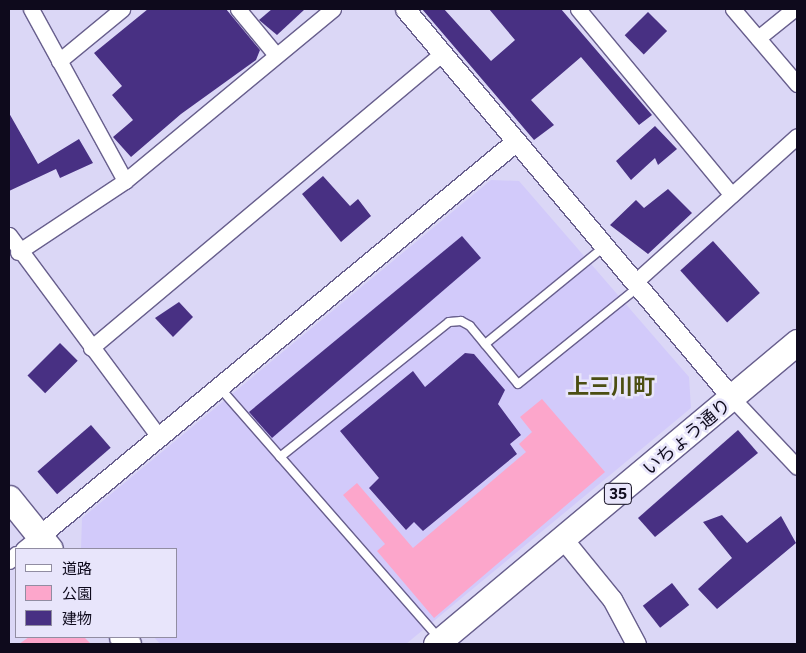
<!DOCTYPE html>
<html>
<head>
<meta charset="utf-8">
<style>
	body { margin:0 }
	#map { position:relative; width:806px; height:653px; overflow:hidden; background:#dbd7f6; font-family:Figtree,"Noto Sans JP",sans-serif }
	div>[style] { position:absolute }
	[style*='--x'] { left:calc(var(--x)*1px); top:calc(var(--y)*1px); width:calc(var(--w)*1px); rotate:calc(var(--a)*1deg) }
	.built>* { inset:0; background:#d2cafa }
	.green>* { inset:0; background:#fca6cb }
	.building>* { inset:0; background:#483083; transform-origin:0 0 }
	.roads { filter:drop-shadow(1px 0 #685f8d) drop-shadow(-1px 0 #685f8d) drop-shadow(0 1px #685f8d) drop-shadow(0 -1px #685f8d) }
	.service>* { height:8px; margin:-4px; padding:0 4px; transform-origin:4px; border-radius:4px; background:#fff }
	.minor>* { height:15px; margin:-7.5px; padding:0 7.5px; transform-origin:7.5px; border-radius:7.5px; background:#fff }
	.tertiary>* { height:19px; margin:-9.5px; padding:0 9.5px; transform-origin:9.5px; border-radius:9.5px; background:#fff }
	.primary>* { height:25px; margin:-12.5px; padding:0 12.5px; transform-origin:12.5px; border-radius:12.5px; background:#fff }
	span { translate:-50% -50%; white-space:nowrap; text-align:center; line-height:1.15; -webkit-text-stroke:5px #e8e5fb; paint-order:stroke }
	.shield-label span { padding:1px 4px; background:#e8e5fb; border:1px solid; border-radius:4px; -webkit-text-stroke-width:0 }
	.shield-label { font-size:16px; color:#0e0a1c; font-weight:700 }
	.street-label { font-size:18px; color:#0e0a1c }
	.district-label { font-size:22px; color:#4b4e12; font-weight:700 }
	.frame { position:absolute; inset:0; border:10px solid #0e0a1c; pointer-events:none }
	.legend { position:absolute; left:15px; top:548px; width:162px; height:90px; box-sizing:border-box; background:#e8e5fb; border:1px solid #918da2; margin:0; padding:6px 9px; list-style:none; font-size:15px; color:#0e0a1c }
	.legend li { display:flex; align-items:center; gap:10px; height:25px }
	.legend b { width:25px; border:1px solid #918da2 }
</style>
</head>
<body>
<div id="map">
	<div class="built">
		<div style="clip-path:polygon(491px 180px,519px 181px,689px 377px,691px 408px,406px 644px,160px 644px,154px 637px,176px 637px,176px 549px,81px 549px,82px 518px)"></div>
	</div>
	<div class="green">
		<div style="clip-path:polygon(542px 399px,605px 472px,434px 618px,377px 551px,385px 544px,343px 495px,357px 483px,413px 548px,526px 452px,519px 444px,532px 432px,520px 417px)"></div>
		<div style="clip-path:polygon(29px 637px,84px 637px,91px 644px,19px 644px)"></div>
	</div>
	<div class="building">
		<div style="clip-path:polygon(148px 9px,226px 9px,260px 50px,256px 60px,181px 114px,131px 157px,113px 137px,133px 120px,112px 95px,122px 86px,94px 53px)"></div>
		<div style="clip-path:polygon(272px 9px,305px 9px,277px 35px,259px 20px)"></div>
		<div style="clip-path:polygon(422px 9px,444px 9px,491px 61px,515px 40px,489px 9px,561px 9px,652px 115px,639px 125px,581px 57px,531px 100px,554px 125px,534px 140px)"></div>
		<div style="left:648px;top:12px;width:27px;height:33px;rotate:45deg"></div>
		<div style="clip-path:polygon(9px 113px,38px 164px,79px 139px,93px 163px,60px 178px,56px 169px,9px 191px)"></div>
		<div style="clip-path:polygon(655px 126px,677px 149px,658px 165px,655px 158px,631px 180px,616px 161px)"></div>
		<div style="clip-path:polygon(323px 176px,350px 206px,358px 199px,371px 216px,341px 242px,302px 194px)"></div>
		<div style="clip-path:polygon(668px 189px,692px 213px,648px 254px,610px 225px,636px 200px,644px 208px)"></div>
		<div style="clip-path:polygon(462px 236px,481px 258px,272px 438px,249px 412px)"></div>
		<div style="left:713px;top:241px;width:70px;height:44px;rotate:48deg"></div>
		<div style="clip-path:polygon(179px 302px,193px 317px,173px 337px,155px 318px)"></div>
		<div style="left:60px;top:343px;width:25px;height:46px;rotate:45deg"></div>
		<div style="clip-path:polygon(465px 353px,474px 354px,505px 390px,498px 404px,521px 435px,510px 444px,517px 454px,423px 531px,414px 522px,406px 530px,369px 488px,379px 478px,340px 431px,413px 371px,425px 387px)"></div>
		<div style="left:91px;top:425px;width:30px;height:71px;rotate:49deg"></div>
		<div style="clip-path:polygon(738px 430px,758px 453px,655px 537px,638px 518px)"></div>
		<div style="clip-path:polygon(722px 515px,747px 543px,781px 516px,796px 543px,717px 609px,698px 589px,732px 558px,703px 522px)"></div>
		<div style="left:672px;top:583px;width:28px;height:37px;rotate:52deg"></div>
	</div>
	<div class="roads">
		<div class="service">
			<div style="--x:485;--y:344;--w:155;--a:-39.2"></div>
			<div style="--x:220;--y:388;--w:331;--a:48.8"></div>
			<div style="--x:280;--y:457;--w:216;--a:-38.6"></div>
			<div style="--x:449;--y:322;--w:12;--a:-5"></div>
			<div style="--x:461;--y:321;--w:10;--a:29"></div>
			<div style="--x:470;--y:326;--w:75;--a:50.4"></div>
			<div style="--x:518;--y:384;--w:154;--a:-38.9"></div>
		</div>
		<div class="minor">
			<div style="--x:31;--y:9;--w:196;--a:61.3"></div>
			<div style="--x:238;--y:9;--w:60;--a:50.4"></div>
			<div style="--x:578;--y:9;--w:241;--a:50.4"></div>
			<div style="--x:733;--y:9;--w:99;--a:49.5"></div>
			<div style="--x:758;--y:38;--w:46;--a:-38.9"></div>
			<div style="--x:59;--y:61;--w:82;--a:-39.5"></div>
			<div style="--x:9;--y:235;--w:252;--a:53.4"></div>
			<div style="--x:18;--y:252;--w:128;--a:-33.6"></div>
			<div style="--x:125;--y:181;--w:270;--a:-39.6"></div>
			<div style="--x:635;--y:282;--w:218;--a:-42"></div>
			<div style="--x:91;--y:348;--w:459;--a:-40"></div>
			<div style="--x:733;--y:399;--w:93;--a:46.7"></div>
			<div style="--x:23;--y:549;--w:21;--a:-39"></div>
			<div style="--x:9;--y:561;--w:10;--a:-45"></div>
		</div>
		<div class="tertiary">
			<div style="--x:405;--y:9;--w:510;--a:49.94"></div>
			<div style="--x:39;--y:536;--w:618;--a:-39.62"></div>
			<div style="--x:563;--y:539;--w:77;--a:50.8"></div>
			<div style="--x:612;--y:599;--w:51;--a:61.9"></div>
		</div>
		<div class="primary">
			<div style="--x:9;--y:498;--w:65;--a:51.2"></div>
			<div style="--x:122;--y:637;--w:9;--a:49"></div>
			<div style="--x:436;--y:644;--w:471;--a:-39.9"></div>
		</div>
	</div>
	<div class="shield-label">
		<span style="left:618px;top:494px">35</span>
	</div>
	<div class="street-label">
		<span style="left:687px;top:437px;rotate:-40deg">いちょう通り</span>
	</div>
	<div class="district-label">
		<span style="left:611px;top:387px">上三川町</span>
	</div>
	<div class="frame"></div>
	<ul class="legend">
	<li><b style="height:6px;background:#fff"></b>道路</li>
	<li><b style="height:14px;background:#fca6cb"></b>公園</li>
	<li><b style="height:14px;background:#483083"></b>建物</li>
	</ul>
</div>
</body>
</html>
